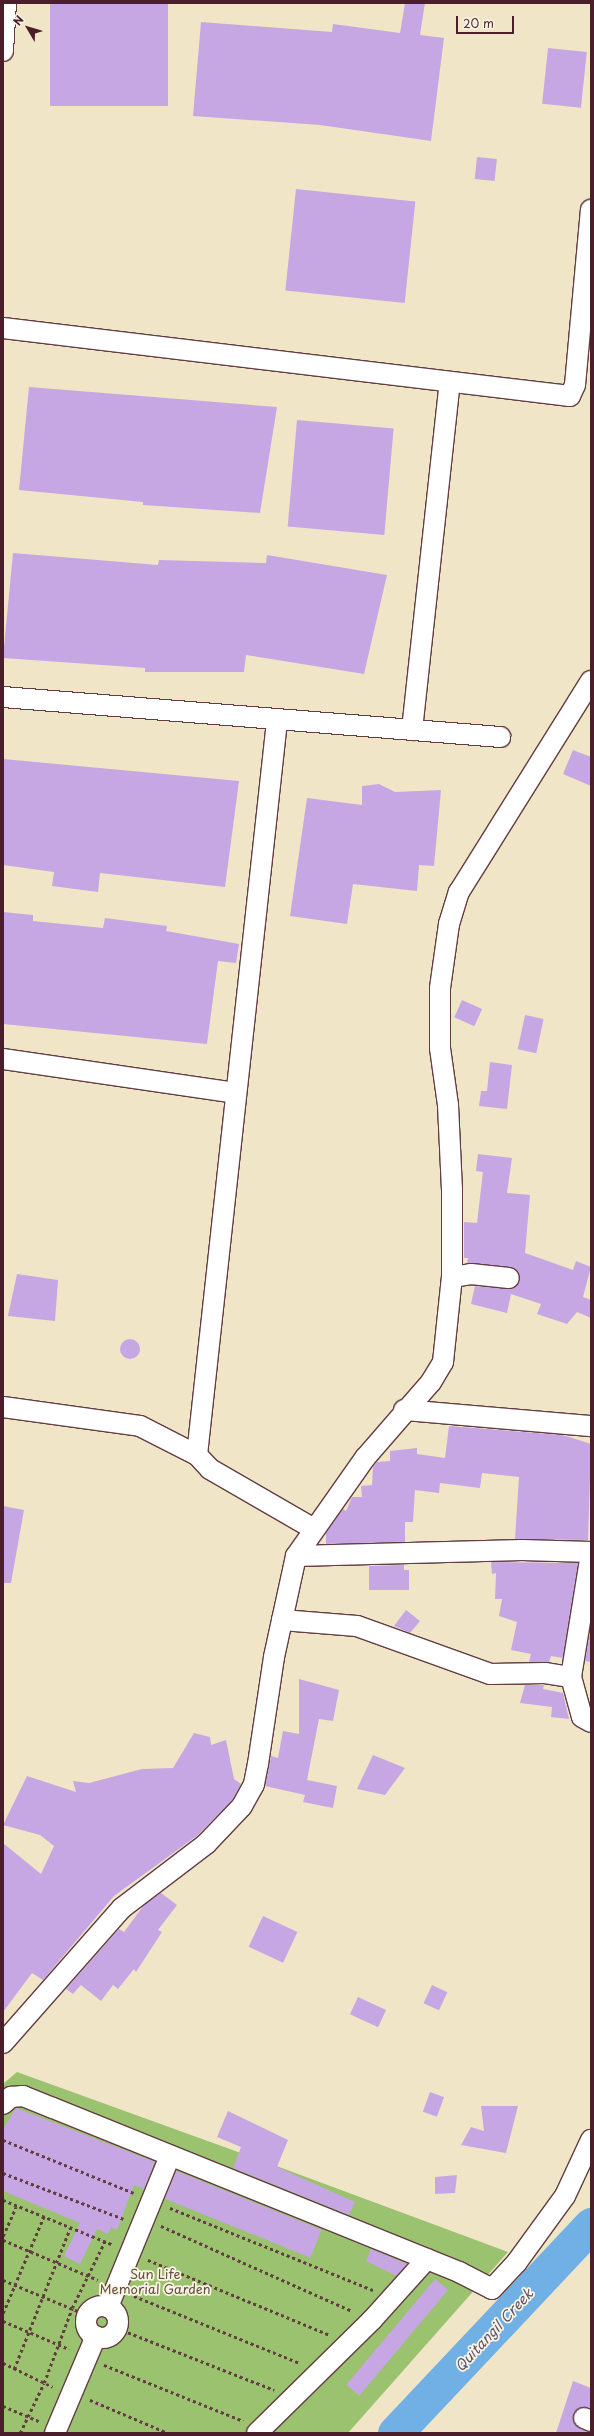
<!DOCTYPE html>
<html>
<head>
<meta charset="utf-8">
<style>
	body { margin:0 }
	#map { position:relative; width:594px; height:2436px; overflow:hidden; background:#f0e5c7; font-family:"Playpen Sans",sans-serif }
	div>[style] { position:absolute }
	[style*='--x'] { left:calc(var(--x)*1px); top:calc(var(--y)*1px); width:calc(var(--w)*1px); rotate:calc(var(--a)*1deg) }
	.green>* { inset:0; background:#9bc26e }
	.river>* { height:35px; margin:-17.5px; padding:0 17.5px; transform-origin:17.5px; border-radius:17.5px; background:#70b0e4 }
	.building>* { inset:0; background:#c7a7e3; transform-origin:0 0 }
	.round { border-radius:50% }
	.path>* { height:2.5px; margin-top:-1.25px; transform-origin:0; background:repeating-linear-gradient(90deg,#633d42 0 3px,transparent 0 6px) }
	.roads { filter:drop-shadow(1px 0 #633d42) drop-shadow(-1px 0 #633d42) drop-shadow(0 1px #633d42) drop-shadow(0 -1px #633d42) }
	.minor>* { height:20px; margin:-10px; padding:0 10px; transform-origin:10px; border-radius:10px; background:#fff }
	.minor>.ring { margin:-10px; padding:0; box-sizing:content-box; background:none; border:20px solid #fff; border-radius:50% }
	span { translate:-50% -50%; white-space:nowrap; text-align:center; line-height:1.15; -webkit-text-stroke:3.5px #fcf5e5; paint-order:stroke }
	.park-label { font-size:13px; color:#62503f }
	.water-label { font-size:14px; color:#57526c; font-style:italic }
	.frame { position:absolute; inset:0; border:4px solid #4a1f2b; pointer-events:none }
	.north { position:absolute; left:8px; top:8px; width:40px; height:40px; -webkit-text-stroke:3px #fcf5e5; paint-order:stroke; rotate:308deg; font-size:11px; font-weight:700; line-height:16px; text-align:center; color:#4a1f2b }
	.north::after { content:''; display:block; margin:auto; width:14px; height:18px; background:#4a1f2b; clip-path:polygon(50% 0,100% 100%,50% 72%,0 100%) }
	.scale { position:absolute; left:456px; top:16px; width:58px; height:18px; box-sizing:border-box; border:2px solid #4a1f2b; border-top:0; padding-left:5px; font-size:12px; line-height:14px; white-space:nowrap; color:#4a1f2b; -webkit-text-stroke:3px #fcf5e5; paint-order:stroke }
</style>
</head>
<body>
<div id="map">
	<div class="green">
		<div style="clip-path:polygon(17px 2072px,263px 2161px,508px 2252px,348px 2433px,3px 2433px,3px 2084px)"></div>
	</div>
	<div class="river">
		<div style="--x:395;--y:2433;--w:286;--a:-46.7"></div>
	</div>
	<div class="building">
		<div style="left:50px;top:3px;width:118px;height:103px"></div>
		<div style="clip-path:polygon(405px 3px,425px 3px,420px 35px,444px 38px,431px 141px,320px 125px,193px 116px,201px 22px,332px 32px,333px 24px,400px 33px)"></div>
		<div style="left:548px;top:48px;width:39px;height:56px;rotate:6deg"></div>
		<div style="left:477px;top:157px;width:20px;height:22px;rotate:6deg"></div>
		<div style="left:296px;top:189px;width:120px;height:102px;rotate:6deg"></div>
		<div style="clip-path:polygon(29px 387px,277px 407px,260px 513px,143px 505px,143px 502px,19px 490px)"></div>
		<div style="left:297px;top:420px;width:97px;height:107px;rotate:5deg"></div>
		<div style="clip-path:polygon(13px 553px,158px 565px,159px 560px,266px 563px,267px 555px,387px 575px,364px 674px,246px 655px,244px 672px,145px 672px,145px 668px,3px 658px)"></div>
		<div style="clip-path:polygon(573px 750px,591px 757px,591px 786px,563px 774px)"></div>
		<div style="clip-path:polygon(3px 759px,239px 781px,225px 887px,100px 873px,98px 892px,52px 886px,54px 872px,3px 865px)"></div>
		<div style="clip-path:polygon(379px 784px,395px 792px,441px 790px,434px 866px,419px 865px,417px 891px,353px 884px,347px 924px,290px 916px,307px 798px,362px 805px,362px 786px)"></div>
		<div style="clip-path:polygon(3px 912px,33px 915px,33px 921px,103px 928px,105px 918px,167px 926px,166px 931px,239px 944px,236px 963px,218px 961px,207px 1044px,3px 1024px)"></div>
		<div style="left:462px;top:1000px;width:22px;height:19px;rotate:24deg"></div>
		<div style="left:525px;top:1015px;width:19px;height:35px;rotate:12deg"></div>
		<div style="clip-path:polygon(490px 1062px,512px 1065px,507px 1109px,479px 1106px,481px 1091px,487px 1091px)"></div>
		<div style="clip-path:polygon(478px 1154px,512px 1158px,507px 1193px,530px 1195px,525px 1253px,573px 1270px,576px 1261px,591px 1267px,583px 1297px,591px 1300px,591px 1318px,577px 1312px,567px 1324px,537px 1314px,541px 1304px,511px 1294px,507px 1313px,471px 1304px,475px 1286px,513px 1289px,520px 1279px,511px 1267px,467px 1263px,468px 1258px,464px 1258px,464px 1222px,477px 1223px,483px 1172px,476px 1171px)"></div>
		<div style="clip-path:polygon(17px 1274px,58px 1280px,55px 1321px,8px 1316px)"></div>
		<div class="round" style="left:120px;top:1339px;width:20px;height:20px"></div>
		<div style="clip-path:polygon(449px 1426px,563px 1435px,591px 1444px,588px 1540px,515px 1539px,519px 1477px,482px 1473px,480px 1488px,440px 1483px,439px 1493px,415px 1490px,413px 1522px,405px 1522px,405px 1542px,326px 1544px,326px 1533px,343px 1509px,346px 1511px,352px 1497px,362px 1497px,361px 1486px,372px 1485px,373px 1467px,377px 1462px,390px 1461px,390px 1451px,417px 1448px,417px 1454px,445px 1458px)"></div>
		<div style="clip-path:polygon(3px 1506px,24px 1510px,11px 1583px,3px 1583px)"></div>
		<div style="clip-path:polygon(491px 1562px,578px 1563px,563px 1658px,551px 1656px,549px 1662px,529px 1662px,531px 1654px,511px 1650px,517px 1622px,499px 1616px,502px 1599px,495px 1599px,496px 1573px,492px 1574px)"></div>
		<div style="clip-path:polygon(404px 1565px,404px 1570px,409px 1570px,409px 1590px,369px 1590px,369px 1566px)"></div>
		<div style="clip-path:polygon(406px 1610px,420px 1621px,410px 1633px,394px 1626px)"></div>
		<div style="clip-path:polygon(590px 1631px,591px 1631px,591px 1662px,585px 1661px)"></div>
		<div style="clip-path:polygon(299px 1679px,339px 1690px,333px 1721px,319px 1719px,307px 1780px,337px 1786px,333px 1808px,303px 1802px,305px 1795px,265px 1786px,271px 1756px,278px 1758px,283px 1731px,299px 1734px)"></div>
		<div style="clip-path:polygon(525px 1685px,544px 1685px,543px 1689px,563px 1693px,569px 1719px,551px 1717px,552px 1707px,520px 1703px)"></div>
		<div style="clip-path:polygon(194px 1733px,210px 1737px,211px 1745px,226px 1740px,234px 1779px,241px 1784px,233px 1799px,198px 1835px,114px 1896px,43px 1980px,32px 1973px,3px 2012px,3px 1843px,41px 1874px,54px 1846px,40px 1835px,3px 1825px,27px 1776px,76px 1792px,73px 1781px,89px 1783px,142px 1769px,173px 1768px)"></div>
		<div style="clip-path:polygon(373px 1755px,405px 1768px,385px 1795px,357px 1789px)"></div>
		<div style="clip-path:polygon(161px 1893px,177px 1905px,158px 1930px,162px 1932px,136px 1972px,134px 1969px,118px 1989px,113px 1985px,101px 2001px,81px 1985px,73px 1994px,66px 1989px,119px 1929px,124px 1932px,144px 1905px)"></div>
		<div style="left:263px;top:1916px;width:38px;height:34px;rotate:25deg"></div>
		<div style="left:432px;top:1985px;width:17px;height:20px;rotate:25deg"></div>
		<div style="left:358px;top:1997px;width:31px;height:19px;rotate:25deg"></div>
		<div style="left:430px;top:2092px;width:15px;height:21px;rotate:20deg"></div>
		<div style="clip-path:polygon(481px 2106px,518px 2106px,506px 2153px,461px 2145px,471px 2127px,484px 2131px)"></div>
		<div style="clip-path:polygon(16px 2108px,155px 2162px,144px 2189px,134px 2185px,117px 2230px,111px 2227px,108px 2234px,97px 2229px,80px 2264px,64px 2256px,80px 2223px,3px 2191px,3px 2129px)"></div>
		<div style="clip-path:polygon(228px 2111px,288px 2140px,277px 2167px,355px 2202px,349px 2215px,233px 2168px,241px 2147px,217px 2137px)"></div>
		<div style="left:176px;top:2171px;width:157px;height:30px;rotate:22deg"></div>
		<div style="clip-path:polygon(457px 2175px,455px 2193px,435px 2194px,435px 2177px)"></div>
		<div style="clip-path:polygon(371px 2249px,390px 2257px,407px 2264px,397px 2276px,366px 2261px)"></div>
		<div style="left:435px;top:2279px;width:17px;height:138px;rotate:40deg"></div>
		<div style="clip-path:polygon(573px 2381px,591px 2388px,591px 2408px,577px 2409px,573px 2419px,579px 2428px,591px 2433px,556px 2433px)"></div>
	</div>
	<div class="path">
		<div style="--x:3;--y:2140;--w:141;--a:22"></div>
		<div style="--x:3;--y:2173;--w:129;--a:20.8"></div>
		<div style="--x:3;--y:2200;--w:120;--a:22.1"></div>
		<div style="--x:170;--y:2208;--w:219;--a:22"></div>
		<div style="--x:161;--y:2226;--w:209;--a:24"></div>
		<div style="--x:3;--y:2236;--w:32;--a:-66"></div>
		<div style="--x:3;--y:2240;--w:103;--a:22.8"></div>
		<div style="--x:148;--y:2260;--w:197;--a:22.4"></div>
		<div style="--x:3;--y:2280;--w:91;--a:22.6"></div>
		<div style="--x:134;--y:2296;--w:179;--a:22"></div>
		<div style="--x:3;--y:2313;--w:105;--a:-67.1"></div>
		<div style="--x:3;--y:2321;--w:72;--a:23"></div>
		<div style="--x:117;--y:2328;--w:169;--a:21.5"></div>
		<div style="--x:3;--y:2363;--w:55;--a:25.6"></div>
		<div style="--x:104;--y:2365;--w:150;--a:21.9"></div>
		<div style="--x:14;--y:2369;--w:152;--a:-68.3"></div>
		<div style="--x:90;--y:2400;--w:85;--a:22.9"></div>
		<div style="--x:3;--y:2406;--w:39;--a:23"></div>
		<div style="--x:20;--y:2433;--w:55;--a:-64.4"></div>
		<div style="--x:44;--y:2383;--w:80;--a:-69.5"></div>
		<div style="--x:72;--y:2308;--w:75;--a:-63.8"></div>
	</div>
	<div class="roads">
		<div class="minor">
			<div style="--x:3;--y:51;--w:48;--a:-86.4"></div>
			<div style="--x:3;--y:328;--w:571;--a:6.84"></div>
			<div style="--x:570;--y:396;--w:12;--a:-66"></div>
			<div style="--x:575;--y:385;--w:176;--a:-84.8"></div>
			<div style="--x:3;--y:697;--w:499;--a:4.6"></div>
			<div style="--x:277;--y:721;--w:738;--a:96.22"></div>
			<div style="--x:197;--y:1455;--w:19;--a:47"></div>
			<div style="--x:210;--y:1469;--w:120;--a:30"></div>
			<div style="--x:412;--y:730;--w:349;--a:-83.8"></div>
			<div style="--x:3;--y:1059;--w:235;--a:8.3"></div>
			<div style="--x:452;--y:1277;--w:19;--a:-9"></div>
			<div style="--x:471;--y:1274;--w:38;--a:6"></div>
			<div style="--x:3;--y:1407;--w:138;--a:7.9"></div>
			<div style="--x:140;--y:1426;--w:64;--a:27"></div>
			<div style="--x:404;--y:1410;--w:188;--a:4.9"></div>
			<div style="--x:296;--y:1556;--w:226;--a:-1.5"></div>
			<div style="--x:522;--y:1550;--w:69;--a:1.7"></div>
			<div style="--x:282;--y:1620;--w:75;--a:4.6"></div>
			<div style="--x:357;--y:1626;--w:141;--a:19.8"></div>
			<div style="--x:490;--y:1674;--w:55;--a:-1"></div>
			<div style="--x:545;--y:1673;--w:26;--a:9"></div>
			<div style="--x:571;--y:1677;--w:125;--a:-80.8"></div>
			<div style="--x:571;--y:1677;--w:41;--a:74.6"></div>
			<div style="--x:582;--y:1717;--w:10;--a:29"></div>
			<div style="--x:3;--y:2043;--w:180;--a:-48.6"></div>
			<div style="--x:122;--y:1908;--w:106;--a:-37.3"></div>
			<div style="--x:206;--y:1844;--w:52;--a:-46.5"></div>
			<div style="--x:242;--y:1806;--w:25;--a:-61"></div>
			<div style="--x:254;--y:1784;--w:20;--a:-79"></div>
			<div style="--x:258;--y:1764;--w:108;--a:-81.5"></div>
			<div style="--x:274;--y:1657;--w:103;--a:-77.7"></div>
			<div style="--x:296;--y:1556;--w:120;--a:-54.9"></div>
			<div style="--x:365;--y:1458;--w:101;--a:-49"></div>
			<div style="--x:431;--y:1382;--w:23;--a:-59"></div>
			<div style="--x:443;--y:1362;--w:85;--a:-84"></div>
			<div style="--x:452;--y:1277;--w:87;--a:-90"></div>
			<div style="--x:452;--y:1190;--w:85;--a:-92.7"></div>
			<div style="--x:448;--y:1105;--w:58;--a:-98"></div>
			<div style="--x:440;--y:1048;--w:60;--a:-90"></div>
			<div style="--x:440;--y:988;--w:65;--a:-82"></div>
			<div style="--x:449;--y:924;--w:34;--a:-73"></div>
			<div style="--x:459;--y:892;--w:249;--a:-58"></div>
			<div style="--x:3;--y:2104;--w:11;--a:-41"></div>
			<div style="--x:11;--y:2097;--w:12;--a:-5"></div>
			<div style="--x:23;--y:2096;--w:32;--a:22"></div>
			<div style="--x:53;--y:2108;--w:438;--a:22"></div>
			<div style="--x:459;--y:2272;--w:37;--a:27"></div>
			<div style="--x:492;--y:2289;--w:37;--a:-47"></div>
			<div style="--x:517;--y:2262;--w:82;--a:-54"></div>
			<div style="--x:565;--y:2196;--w:62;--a:-65.1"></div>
			<div class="ring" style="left:86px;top:2306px;width:12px;height:12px"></div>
			<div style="--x:108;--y:2307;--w:163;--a:-67.7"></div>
			<div style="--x:584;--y:2418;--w:8;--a:23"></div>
			<div style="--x:55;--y:2433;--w:105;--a:-67.1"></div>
			<div style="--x:257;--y:2433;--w:161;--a:-44.5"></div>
			<div style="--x:372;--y:2320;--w:82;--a:-48"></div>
		</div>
	</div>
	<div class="park-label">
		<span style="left:155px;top:2282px">Sun Life<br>Memorial Garden</span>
	</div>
	<div class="water-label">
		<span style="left:494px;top:2330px;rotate:-47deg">Quitangil Creek</span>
	</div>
	<div class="frame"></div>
	<div class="north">N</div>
	<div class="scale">20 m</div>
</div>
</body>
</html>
